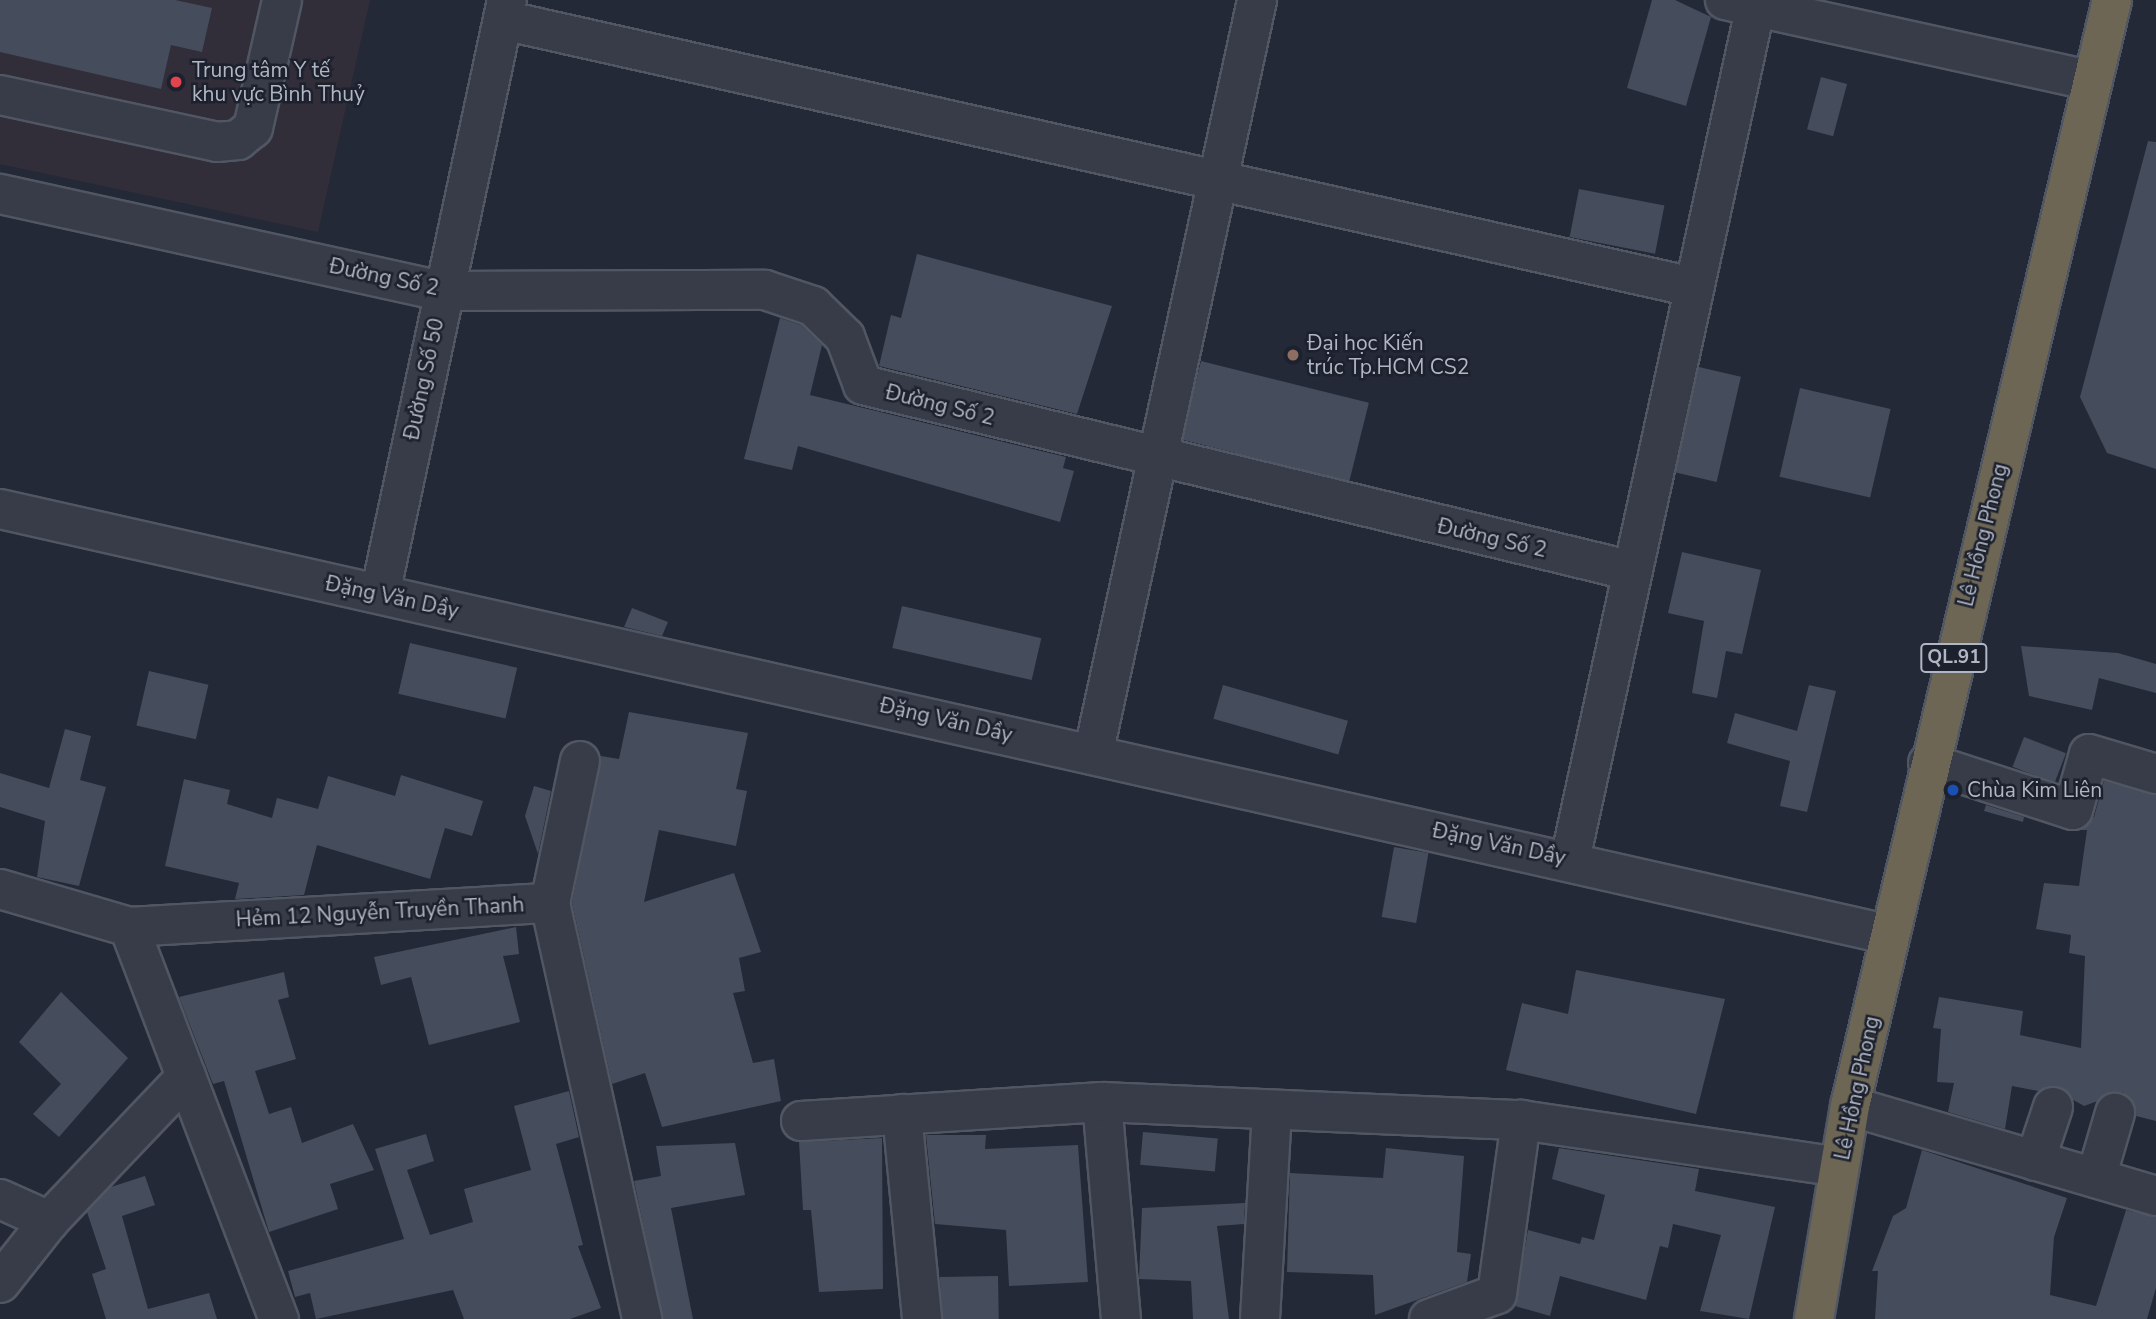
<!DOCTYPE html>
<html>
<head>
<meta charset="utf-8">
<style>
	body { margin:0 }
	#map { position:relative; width:2156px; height:1319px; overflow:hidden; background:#232937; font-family:"Nunito Sans",sans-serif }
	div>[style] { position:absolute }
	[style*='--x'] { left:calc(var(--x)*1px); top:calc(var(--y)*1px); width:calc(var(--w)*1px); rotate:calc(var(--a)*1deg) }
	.medical>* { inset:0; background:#312e3a }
	.building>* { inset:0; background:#454c5c; transform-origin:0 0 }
	.roads { filter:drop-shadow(2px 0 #515663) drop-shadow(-2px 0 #515663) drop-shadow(0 2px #515663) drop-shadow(0 -2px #515663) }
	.minor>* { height:38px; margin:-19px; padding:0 19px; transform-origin:19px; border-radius:19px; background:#373c48 }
	.highway>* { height:38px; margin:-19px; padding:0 19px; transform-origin:19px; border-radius:19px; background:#6d6654 }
	.dots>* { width:19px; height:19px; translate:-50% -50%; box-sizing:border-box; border:4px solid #1c212d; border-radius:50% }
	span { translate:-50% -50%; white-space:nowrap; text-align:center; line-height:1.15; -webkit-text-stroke:5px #1c212d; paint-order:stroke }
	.shield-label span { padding:2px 5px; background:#1c212d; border:2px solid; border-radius:5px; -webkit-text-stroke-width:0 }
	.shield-label { font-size:19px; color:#b1b6c4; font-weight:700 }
	.poi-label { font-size:21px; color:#b1b6c4 }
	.left { translate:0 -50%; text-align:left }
	.street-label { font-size:21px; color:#b1b6c4 }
</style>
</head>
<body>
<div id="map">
	<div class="medical">
		<div style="clip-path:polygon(0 0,370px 0,318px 232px,0 164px)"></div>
	</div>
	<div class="building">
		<div style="clip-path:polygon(0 0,175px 0,212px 8px,202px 52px,171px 45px,161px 89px,0 52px)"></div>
		<div style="clip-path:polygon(1652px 0,1675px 0,1711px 17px,1686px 106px,1627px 88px)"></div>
		<div style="left:1821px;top:77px;width:27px;height:54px;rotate:15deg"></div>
		<div style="clip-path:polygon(2148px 141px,2156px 142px,2156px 469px,2107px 453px,2080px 397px)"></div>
		<div style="left:1579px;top:189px;width:87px;height:49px;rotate:11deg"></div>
		<div style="clip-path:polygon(917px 254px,1112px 306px,1077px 414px,879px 366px,891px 315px,901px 318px)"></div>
		<div style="clip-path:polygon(780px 318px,801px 325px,822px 345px,810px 395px,1066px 457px,1063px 468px,1074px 471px,1060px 522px,798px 446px,792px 470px,744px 459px)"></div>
		<div style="left:1201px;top:361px;width:173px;height:81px;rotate:14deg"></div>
		<div style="left:1699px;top:367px;width:43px;height:108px;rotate:13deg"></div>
		<div style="left:1800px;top:388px;width:93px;height:91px;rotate:13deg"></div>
		<div style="clip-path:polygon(1682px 552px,1761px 570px,1742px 654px,1726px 651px,1717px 698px,1692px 693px,1704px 621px,1668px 613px)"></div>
		<div style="left:902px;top:606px;width:143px;height:43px;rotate:13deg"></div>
		<div style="clip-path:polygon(632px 608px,668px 622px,662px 636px,624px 627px)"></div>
		<div style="left:410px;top:643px;width:110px;height:52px;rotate:13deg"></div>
		<div style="clip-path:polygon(2021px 646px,2118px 653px,2156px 664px,2156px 693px,2099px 678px,2092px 710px,2029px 696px)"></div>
		<div style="left:149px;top:671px;width:61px;height:56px;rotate:13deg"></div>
		<div style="left:1223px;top:685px;width:130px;height:35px;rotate:16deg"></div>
		<div style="clip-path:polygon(1809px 685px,1836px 691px,1807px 812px,1780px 806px,1790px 761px,1727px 743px,1735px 713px,1797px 731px)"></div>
		<div style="clip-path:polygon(629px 712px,748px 733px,736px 789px,747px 791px,736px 846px,659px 830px,644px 902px,734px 873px,761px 952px,739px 958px,745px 991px,733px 993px,753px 1063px,774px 1059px,781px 1101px,662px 1127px,645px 1073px,612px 1084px,572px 903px,601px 756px,619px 759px)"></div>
		<div style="clip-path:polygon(65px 729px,91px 736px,80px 780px,106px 787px,79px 886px,37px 877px,45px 821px,0 807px,0 773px,49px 788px)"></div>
		<div style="left:2024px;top:737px;width:45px;height:32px;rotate:21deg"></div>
		<div style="clip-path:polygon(401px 775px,483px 801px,472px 836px,445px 828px,430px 879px,317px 845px,304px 895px,235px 899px,239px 883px,165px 866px,184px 779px,230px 790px,227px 804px,272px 818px,277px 798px,318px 809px,328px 776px,395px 796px)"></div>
		<div style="clip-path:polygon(2104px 781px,2156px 795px,2156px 1121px,2136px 1116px,2131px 1098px,2122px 1092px,2084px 1106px,2049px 1086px,2038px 1091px,2012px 1086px,2005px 1129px,1948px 1112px,1954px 1083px,1937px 1082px,1941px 1029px,1933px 1028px,1939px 997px,2023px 1011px,2020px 1035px,2081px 1048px,2085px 956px,2069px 953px,2071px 935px,2036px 929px,2044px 883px,2079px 886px,2087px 830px,2081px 830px,2094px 817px)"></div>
		<div style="clip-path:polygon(534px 786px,551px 791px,538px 854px,525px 816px)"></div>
		<div style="clip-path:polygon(1986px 805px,2024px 817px,2023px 822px,1984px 811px)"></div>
		<div style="left:1394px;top:847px;width:35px;height:71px;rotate:10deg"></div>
		<div style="clip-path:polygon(516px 927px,519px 954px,503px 956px,520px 1022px,429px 1045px,411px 977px,381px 985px,374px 957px)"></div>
		<div style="clip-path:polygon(1576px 970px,1725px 999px,1696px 1114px,1506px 1070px,1522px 1003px,1568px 1014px)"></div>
		<div style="clip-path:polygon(284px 972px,289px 997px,278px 1000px,296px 1059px,255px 1071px,269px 1114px,291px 1107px,302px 1143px,353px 1124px,374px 1170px,330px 1184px,338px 1209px,269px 1232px,224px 1081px,213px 1084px,179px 997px)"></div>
		<div style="clip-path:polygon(61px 992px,128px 1058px,59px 1137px,33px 1114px,61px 1084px,19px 1042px)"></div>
		<div style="clip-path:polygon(569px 1091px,579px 1137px,556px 1144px,583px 1245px,578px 1246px,601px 1308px,570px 1319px,464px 1319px,453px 1290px,316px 1319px,310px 1293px,295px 1297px,288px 1271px,404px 1239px,375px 1149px,426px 1134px,434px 1161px,407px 1170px,430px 1235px,473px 1222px,464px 1189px,531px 1170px,514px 1106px)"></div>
		<div style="left:1143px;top:1132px;width:75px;height:33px;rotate:5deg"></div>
		<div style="clip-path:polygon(926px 1135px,986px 1135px,985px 1149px,1078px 1145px,1088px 1282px,1009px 1286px,1006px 1230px,935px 1224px)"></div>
		<div style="clip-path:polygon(882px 1138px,883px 1289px,819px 1292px,811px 1210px,803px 1210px,799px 1142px)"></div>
		<div style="clip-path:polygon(735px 1143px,745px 1195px,671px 1208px,693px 1319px,663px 1319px,634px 1181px,661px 1176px,656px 1146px)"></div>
		<div style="clip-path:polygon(1386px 1148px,1464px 1156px,1457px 1252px,1471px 1254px,1467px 1282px,1375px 1315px,1373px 1275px,1287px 1272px,1290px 1173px,1383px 1178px)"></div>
		<div style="clip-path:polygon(1559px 1148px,1699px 1169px,1695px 1191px,1775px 1207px,1749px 1319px,1700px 1311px,1721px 1235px,1673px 1224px,1668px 1248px,1660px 1246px,1646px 1300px,1560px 1276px,1550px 1316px,1515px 1306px,1528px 1230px,1580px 1244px,1582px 1237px,1594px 1240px,1605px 1195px,1552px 1179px)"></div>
		<div style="clip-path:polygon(1922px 1150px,2067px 1198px,2054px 1237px,2050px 1295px,2096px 1306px,2126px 1210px,2156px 1217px,2156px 1288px,2147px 1319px,1875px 1319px,1878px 1271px,1872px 1271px,1893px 1216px,1906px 1208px)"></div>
		<div style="clip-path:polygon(145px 1176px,155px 1205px,122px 1216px,148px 1309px,209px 1293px,217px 1319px,106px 1319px,92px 1274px,106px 1269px,87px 1212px,111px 1187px)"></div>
		<div style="clip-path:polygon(1245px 1203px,1244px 1224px,1217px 1226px,1229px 1319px,1193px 1319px,1191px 1281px,1139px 1279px,1142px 1208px)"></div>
		<div style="left:998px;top:1276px;width:43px;height:58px;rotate:89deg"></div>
	</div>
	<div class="roads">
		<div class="minor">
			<div style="--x:1725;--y:0;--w:376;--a:12.4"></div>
			<div style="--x:503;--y:20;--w:1220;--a:12.65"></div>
			<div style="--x:0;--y:95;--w:222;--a:12.2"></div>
			<div style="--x:217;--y:142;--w:21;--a:-5"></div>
			<div style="--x:238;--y:140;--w:19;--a:-39"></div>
			<div style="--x:253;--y:128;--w:131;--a:-77.2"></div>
			<div style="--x:0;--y:194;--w:453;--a:12.4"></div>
			<div style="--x:442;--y:291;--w:323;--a:-0.2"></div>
			<div style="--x:765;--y:290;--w:51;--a:18.4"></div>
			<div style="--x:813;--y:306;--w:45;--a:44.1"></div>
			<div style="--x:845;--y:337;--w:51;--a:69.4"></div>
			<div style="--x:863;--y:385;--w:787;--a:13.59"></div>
			<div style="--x:0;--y:509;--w:1938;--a:12.7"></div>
			<div style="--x:380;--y:594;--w:607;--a:-77.93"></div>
			<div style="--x:1093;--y:755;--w:773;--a:-77.74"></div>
			<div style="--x:1928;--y:763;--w:152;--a:18"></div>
			<div style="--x:2073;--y:810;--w:58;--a:-74.1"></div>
			<div style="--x:2089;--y:754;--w:70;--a:16.6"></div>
			<div style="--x:1570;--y:860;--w:880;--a:-77.73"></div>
			<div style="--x:0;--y:889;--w:134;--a:16.4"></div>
			<div style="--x:129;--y:927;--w:422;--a:-3.3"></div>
			<div style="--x:550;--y:903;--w:426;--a:77.5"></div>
			<div style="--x:550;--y:903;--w:145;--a:-78.1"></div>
			<div style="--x:129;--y:927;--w:420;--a:69.1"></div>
			<div style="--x:1102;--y:1102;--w:218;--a:85"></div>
			<div style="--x:1850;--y:1106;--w:319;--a:16.4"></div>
			<div style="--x:902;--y:1114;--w:206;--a:84.4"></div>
			<div style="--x:801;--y:1121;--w:302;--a:-3.6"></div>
			<div style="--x:1102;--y:1102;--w:419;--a:2.5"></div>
			<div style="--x:1521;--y:1120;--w:322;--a:8.4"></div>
			<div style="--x:2035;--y:1161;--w:57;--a:-71.6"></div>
			<div style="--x:2096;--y:1178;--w:68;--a:-73.7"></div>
			<div style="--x:0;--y:1199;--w:54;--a:24.2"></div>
			<div style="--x:49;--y:1221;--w:79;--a:128.3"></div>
			<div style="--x:49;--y:1221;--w:199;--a:-46.4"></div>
			<div style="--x:1260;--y:1319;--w:208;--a:-86.7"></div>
			<div style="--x:1429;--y:1319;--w:72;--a:-20.2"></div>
			<div style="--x:1497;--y:1294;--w:176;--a:-82.1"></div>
		</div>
		<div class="highway">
			<div style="--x:1814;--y:1319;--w:216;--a:-80.4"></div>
			<div style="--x:1850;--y:1106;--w:1137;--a:-76.67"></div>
		</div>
	</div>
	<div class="dots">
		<div style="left:176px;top:82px;background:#e0444e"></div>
		<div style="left:1293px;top:355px;background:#8d6e63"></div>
		<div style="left:1953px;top:790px;background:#1a4fb4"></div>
	</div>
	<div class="shield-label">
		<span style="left:1954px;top:658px">QL.91</span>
	</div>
	<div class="poi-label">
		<span class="left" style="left:192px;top:82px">Trung tâm Y tế<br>khu vực Bình Thuỷ</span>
		<span class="left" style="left:1307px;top:355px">Đại học Kiến<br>trúc Tp.HCM CS2</span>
		<span class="left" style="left:1967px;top:790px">Chùa Kim Liên</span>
	</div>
	<div class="street-label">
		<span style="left:384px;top:277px;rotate:12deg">Đường Số 2</span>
		<span style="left:424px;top:379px;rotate:-78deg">Đường Số 50</span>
		<span style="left:940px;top:405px;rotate:14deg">Đường Số 2</span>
		<span style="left:1983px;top:535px;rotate:-76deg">Lê Hồng Phong</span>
		<span style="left:1492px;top:538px;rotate:13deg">Đường Số 2</span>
		<span style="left:392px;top:597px;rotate:12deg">Đặng Văn Dầy</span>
		<span style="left:946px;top:720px;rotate:13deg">Đặng Văn Dầy</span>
		<span style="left:1499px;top:844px;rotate:12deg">Đặng Văn Dầy</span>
		<span style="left:380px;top:912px;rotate:-3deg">Hẻm 12 Nguyễn Truyền Thanh</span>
		<span style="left:1857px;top:1088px;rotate:-78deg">Lê Hồng Phong</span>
	</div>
</div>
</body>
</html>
